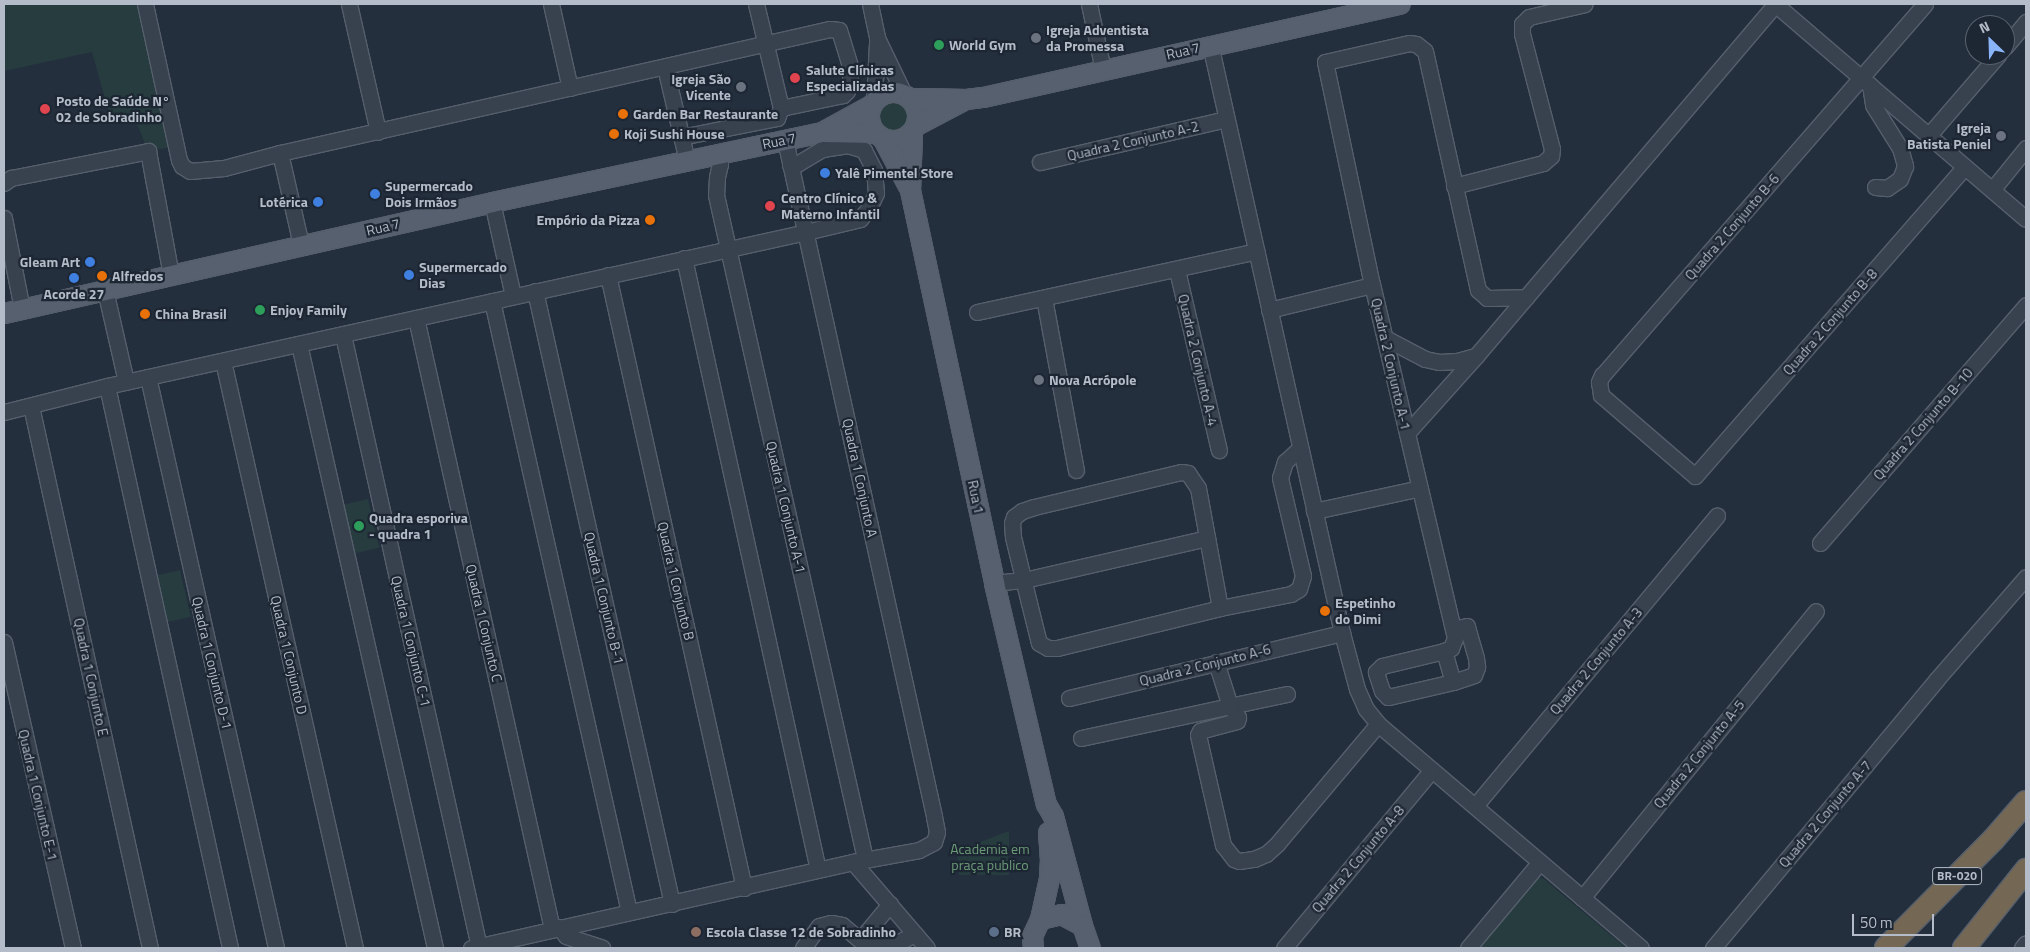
<!DOCTYPE html>
<html>
<head>
<meta charset="utf-8">
<style>
	body { margin:0 }
	#map { position:relative; width:2030px; height:952px; overflow:hidden; background:#242f3e; font-family:"Titillium Web",sans-serif }
	div>[style] { position:absolute }
	[style*='--x'] { left:calc(var(--x)*1px); top:calc(var(--y)*1px); width:calc(var(--w)*1px); rotate:calc(var(--a)*1deg) }
	.green>* { inset:0; background:#263c3f; transform-origin:0 0 }
	.round { border-radius:50% }
	.roads { filter:drop-shadow(1px 0 #565f6c) drop-shadow(-1px 0 #565f6c) drop-shadow(0 1px #565f6c) drop-shadow(0 -1px #565f6c) }
	.minor>* { height:15px; margin:-7.5px; padding:0 7.5px; transform-origin:7.5px; border-radius:7.5px; background:#38414e }
	.major>* { height:19px; margin:-9.5px; padding:0 9.5px; transform-origin:9.5px; border-radius:9.5px; background:#56606e }
	.major>.ring { margin:-9.5px; padding:0; box-sizing:content-box; background:none; border:19px solid #56606e; border-radius:50% }
	.highway>* { height:22px; margin:-11px; padding:0 11px; transform-origin:11px; border-radius:11px; background:#746855 }
	.dots>* { width:14px; height:14px; translate:-50% -50%; box-sizing:border-box; border:2px solid #1d2633; border-radius:50% }
	span { translate:-50% -50%; white-space:nowrap; text-align:center; line-height:1.15; -webkit-text-stroke:4.5px #1d2633; paint-order:stroke }
	.shield-label span { padding:1px 4px; background:#1d2633; border:1px solid; border-radius:4px; -webkit-text-stroke-width:0 }
	.shield-label { font-size:12px; color:#b4bcc9; font-weight:700 }
	.poi-label { font-size:14px; color:#b4bcc9; font-weight:700 }
	.left { translate:0 -50%; text-align:left }
	.right { translate:-100% -50%; text-align:right }
	.street-label { font-size:14px; color:#b4bcc9 }
	.park-label { font-size:14px; color:#6b9a76 }
	.frame { position:absolute; inset:0; border:5px solid #b4bcc9; pointer-events:none }
	.north { position:absolute; left:1965px; top:15px; width:50px; height:50px; box-sizing:border-box; background:#1d2633; border:1px solid #59626f; border-radius:50%; rotate:336deg; font-size:14px; font-weight:700; line-height:20px; text-align:center; color:#b4bcc9 }
	.north::after { content:''; display:block; margin:auto; width:18px; height:22px; background:#8ab4f8; clip-path:polygon(50% 0,100% 100%,50% 72%,0 100%) }
	.scale { position:absolute; left:1852px; top:914px; width:82px; height:22px; box-sizing:border-box; border:2px solid #b4bcc9; border-top:0; padding-left:6px; font-size:15px; line-height:18px; white-space:nowrap; color:#b4bcc9; -webkit-text-stroke:4px #1d2633; paint-order:stroke }
</style>
</head>
<body>
<div id="map">
	<div class="green">
		<div style="clip-path:polygon(4px 4px,140px 4px,172px 147px,148px 151px,138px 126px,110px 116px,92px 52px,4px 71px)"></div>
		<div class="round" style="left:873px;top:96px;width:40px;height:40px"></div>
		<div style="left:368px;top:499px;width:50px;height:30px;rotate:77deg"></div>
		<div style="left:180px;top:570px;width:48px;height:27px;rotate:77deg"></div>
		<div style="clip-path:polygon(1009px 831px,1009px 875px,959px 875px,957px 851px)"></div>
		<div style="clip-path:polygon(1540px 878px,1544px 879px,1626px 948px,1476px 948px,1534px 879px)"></div>
	</div>
	<div class="roads">
		<div class="minor">
			<div style="--x:145;--y:4;--w:160;--a:77.7"></div>
			<div style="--x:179;--y:160;--w:7;--a:63"></div>
			<div style="--x:182;--y:166;--w:9;--a:32"></div>
			<div style="--x:190;--y:171;--w:34;--a:-5"></div>
			<div style="--x:224;--y:168;--w:58;--a:-15"></div>
			<div style="--x:280;--y:153;--w:564;--a:-12.71"></div>
			<div style="--x:830;--y:29;--w:9;--a:6"></div>
			<div style="--x:839;--y:30;--w:39;--a:73"></div>
			<div style="--x:850;--y:67;--w:16;--a:90"></div>
			<div style="--x:850;--y:83;--w:9;--a:111"></div>
			<div style="--x:847;--y:91;--w:6;--a:135"></div>
			<div style="--x:843;--y:95;--w:63;--a:168.2"></div>
			<div style="--x:349;--y:4;--w:131;--a:77.2"></div>
			<div style="--x:551;--y:4;--w:86;--a:77.3"></div>
			<div style="--x:870;--y:4;--w:35;--a:78"></div>
			<div style="--x:877;--y:38;--w:62;--a:64.3"></div>
			<div style="--x:1089;--y:4;--w:67;--a:78"></div>
			<div style="--x:1775;--y:4;--w:330;--a:40.6"></div>
			<div style="--x:1925;--y:4;--w:492;--a:131"></div>
			<div style="--x:1602;--y:375;--w:8;--a:113"></div>
			<div style="--x:1599;--y:382;--w:13;--a:81"></div>
			<div style="--x:1601;--y:395;--w:124;--a:40.8"></div>
			<div style="--x:1695;--y:476;--w:410;--a:-48.9"></div>
			<div style="--x:1210;--y:44;--w:604;--a:77.37"></div>
			<div style="--x:1342;--y:633;--w:58;--a:75"></div>
			<div style="--x:1357;--y:689;--w:22;--a:66"></div>
			<div style="--x:1366;--y:709;--w:19;--a:51"></div>
			<div style="--x:1378;--y:724;--w:345;--a:40.4"></div>
			<div style="--x:2005;--y:47;--w:33;--a:-50"></div>
			<div style="--x:665;--y:67;--w:97;--a:76.8"></div>
			<div style="--x:1870;--y:85;--w:20;--a:81"></div>
			<div style="--x:1873;--y:105;--w:51;--a:57.9"></div>
			<div style="--x:1900;--y:148;--w:19;--a:74"></div>
			<div style="--x:1905;--y:166;--w:14;--a:111"></div>
			<div style="--x:1900;--y:179;--w:16;--a:145"></div>
			<div style="--x:1887;--y:188;--w:12;--a:-175"></div>
			<div style="--x:874;--y:100;--w:58;--a:-87"></div>
			<div style="--x:1929;--y:135;--w:106;--a:-49.2"></div>
			<div style="--x:681;--y:137;--w:98;--a:-11.2"></div>
			<div style="--x:777;--y:118;--w:11;--a:-68"></div>
			<div style="--x:781;--y:108;--w:107;--a:-103.5"></div>
			<div style="--x:280;--y:153;--w:94;--a:77.1"></div>
			<div style="--x:719;--y:154;--w:10;--a:84"></div>
			<div style="--x:720;--y:164;--w:13;--a:103"></div>
			<div style="--x:717;--y:177;--w:18;--a:93"></div>
			<div style="--x:716;--y:195;--w:681;--a:77.35"></div>
			<div style="--x:1040;--y:162;--w:191;--a:-13"></div>
			<div style="--x:4;--y:183;--w:9;--a:-36"></div>
			<div style="--x:11;--y:178;--w:140;--a:-11.1"></div>
			<div style="--x:148;--y:151;--w:126;--a:79.5"></div>
			<div style="--x:1454;--y:186;--w:92;--a:-14.5"></div>
			<div style="--x:1543;--y:163;--w:11;--a:-41"></div>
			<div style="--x:1551;--y:156;--w:7;--a:-82"></div>
			<div style="--x:1552;--y:149;--w:119;--a:-104.6"></div>
			<div style="--x:1522;--y:34;--w:10;--a:-90"></div>
			<div style="--x:1522;--y:24;--w:10;--a:-45"></div>
			<div style="--x:1529;--y:17;--w:57;--a:-13.1"></div>
			<div style="--x:1992;--y:190;--w:54;--a:-51"></div>
			<div style="--x:492;--y:202;--w:96;--a:77.4"></div>
			<div style="--x:4;--y:218;--w:93;--a:78.8"></div>
			<div style="--x:684;--y:258;--w:626;--a:77.65"></div>
			<div style="--x:1177;--y:270;--w:185;--a:76.9"></div>
			<div style="--x:608;--y:275;--w:628;--a:77.49"></div>
			<div style="--x:105;--y:290;--w:94;--a:77.1"></div>
			<div style="--x:535;--y:291;--w:628;--a:77.4"></div>
			<div style="--x:1044;--y:298;--w:175;--a:79.5"></div>
			<div style="--x:492;--y:301;--w:626;--a:77.36"></div>
			<div style="--x:1269;--y:310;--w:106;--a:-13.6"></div>
			<div style="--x:977;--y:312;--w:286;--a:-12.3"></div>
			<div style="--x:416;--y:318;--w:626;--a:77.45"></div>
			<div style="--x:343;--y:335;--w:627;--a:77.47"></div>
			<div style="--x:1385;--y:338;--w:45;--a:27.7"></div>
			<div style="--x:1425;--y:359;--w:14;--a:12"></div>
			<div style="--x:1439;--y:362;--w:18;--a:-3"></div>
			<div style="--x:1457;--y:361;--w:20;--a:-15"></div>
			<div style="--x:299;--y:344;--w:619;--a:77.31"></div>
			<div style="--x:223;--y:361;--w:602;--a:77.33"></div>
			<div style="--x:148;--y:377;--w:585;--a:77.36"></div>
			<div style="--x:107;--y:386;--w:575;--a:77.65"></div>
			<div style="--x:31;--y:406;--w:555;--a:77.62"></div>
			<div style="--x:4;--y:412;--w:106;--a:-14.2"></div>
			<div style="--x:107;--y:386;--w:716;--a:-12.42"></div>
			<div style="--x:806;--y:232;--w:56;--a:-13.5"></div>
			<div style="--x:860;--y:219;--w:14;--a:-51"></div>
			<div style="--x:869;--y:208;--w:17;--a:-65"></div>
			<div style="--x:876;--y:193;--w:23;--a:-95"></div>
			<div style="--x:874;--y:170;--w:22;--a:-117"></div>
			<div style="--x:864;--y:150;--w:17;--a:-163"></div>
			<div style="--x:848;--y:145;--w:26;--a:171"></div>
			<div style="--x:822;--y:149;--w:29;--a:149"></div>
			<div style="--x:797;--y:164;--w:7;--a:172"></div>
			<div style="--x:1407;--y:433;--w:103;--a:-48.1"></div>
			<div style="--x:1476;--y:356;--w:462;--a:-49.6"></div>
			<div style="--x:1314;--y:511;--w:108;--a:-12.2"></div>
			<div style="--x:1820;--y:543;--w:315;--a:-49.1"></div>
			<div style="--x:994;--y:583;--w:30;--a:-6"></div>
			<div style="--x:1024;--y:580;--w:188;--a:-12.9"></div>
			<div style="--x:1220;--y:608;--w:122;--a:-100.4"></div>
			<div style="--x:1198;--y:488;--w:18;--a:-124"></div>
			<div style="--x:1188;--y:473;--w:7;--a:-172"></div>
			<div style="--x:1181;--y:472;--w:151;--a:166.6"></div>
			<div style="--x:1034;--y:507;--w:13;--a:162"></div>
			<div style="--x:1022;--y:511;--w:10;--a:143"></div>
			<div style="--x:1014;--y:517;--w:6;--a:108"></div>
			<div style="--x:1012;--y:523;--w:14;--a:86"></div>
			<div style="--x:1013;--y:537;--w:68;--a:76.4"></div>
			<div style="--x:1029;--y:603;--w:41;--a:76"></div>
			<div style="--x:1039;--y:643;--w:10;--a:29"></div>
			<div style="--x:1048;--y:648;--w:9;--a:0"></div>
			<div style="--x:1057;--y:648;--w:168;--a:-13.8"></div>
			<div style="--x:1220;--y:608;--w:72;--a:-11.2"></div>
			<div style="--x:1291;--y:594;--w:9;--a:-32"></div>
			<div style="--x:1299;--y:589;--w:14;--a:-73"></div>
			<div style="--x:1303;--y:576;--w:101;--a:-103.2"></div>
			<div style="--x:1280;--y:478;--w:17;--a:-73"></div>
			<div style="--x:1285;--y:462;--w:21;--a:-43"></div>
			<div style="--x:4;--y:642;--w:314;--a:77.3"></div>
			<div style="--x:1444;--y:651;--w:32;--a:74"></div>
			<div style="--x:1453;--y:682;--w:22;--a:-18"></div>
			<div style="--x:1474;--y:675;--w:9;--a:-69"></div>
			<div style="--x:1477;--y:667;--w:9;--a:-96"></div>
			<div style="--x:1476;--y:658;--w:33;--a:-106"></div>
			<div style="--x:1467;--y:626;--w:14;--a:168"></div>
			<div style="--x:1453;--y:682;--w:67;--a:167"></div>
			<div style="--x:1388;--y:697;--w:8;--a:-135"></div>
			<div style="--x:1382;--y:691;--w:20;--a:-108"></div>
			<div style="--x:1376;--y:672;--w:8;--a:-45"></div>
			<div style="--x:1382;--y:666;--w:64;--a:-13.6"></div>
			<div style="--x:1444;--y:651;--w:8;--a:-23"></div>
			<div style="--x:1451;--y:648;--w:11;--a:-68"></div>
			<div style="--x:1455;--y:638;--w:363;--a:-103.2"></div>
			<div style="--x:1372;--y:285;--w:228;--a:-101.9"></div>
			<div style="--x:1325;--y:62;--w:86;--a:-12.7"></div>
			<div style="--x:1409;--y:43;--w:7;--a:8"></div>
			<div style="--x:1416;--y:44;--w:11;--a:38"></div>
			<div style="--x:1425;--y:51;--w:245;--a:77.5"></div>
			<div style="--x:1478;--y:290;--w:12;--a:42"></div>
			<div style="--x:1487;--y:298;--w:39;--a:-1"></div>
			<div style="--x:1287;--y:694;--w:58;--a:168.1"></div>
			<div style="--x:1230;--y:706;--w:14;--a:54"></div>
			<div style="--x:1238;--y:717;--w:4;--a:104"></div>
			<div style="--x:1237;--y:721;--w:38;--a:165"></div>
			<div style="--x:1200;--y:731;--w:4;--a:117"></div>
			<div style="--x:1198;--y:735;--w:113;--a:77.2"></div>
			<div style="--x:1223;--y:845;--w:18;--a:52"></div>
			<div style="--x:1234;--y:859;--w:5;--a:22"></div>
			<div style="--x:1239;--y:861;--w:15;--a:-8"></div>
			<div style="--x:1254;--y:859;--w:13;--a:-23"></div>
			<div style="--x:1266;--y:854;--w:15;--a:-42"></div>
			<div style="--x:1277;--y:844;--w:157;--a:-49.9"></div>
			<div style="--x:1069;--y:698;--w:281;--a:-13.4"></div>
			<div style="--x:1081;--y:738;--w:152;--a:-12.1"></div>
			<div style="--x:1230;--y:706;--w:46;--a:-107.7"></div>
			<div style="--x:1475;--y:806;--w:378;--a:-50.2"></div>
			<div style="--x:853;--y:862;--w:113;--a:49.3"></div>
			<div style="--x:1582;--y:898;--w:370;--a:-50.8"></div>
			<div style="--x:559;--y:927;--w:11;--a:52"></div>
			<div style="--x:566;--y:936;--w:38;--a:18"></div>
			<div style="--x:860;--y:940;--w:47;--a:-50.2"></div>
			<div style="--x:471;--y:948;--w:392;--a:-12.7"></div>
			<div style="--x:853;--y:862;--w:67;--a:-10.3"></div>
			<div style="--x:919;--y:850;--w:17;--a:-28"></div>
			<div style="--x:934;--y:842;--w:10;--a:-73"></div>
			<div style="--x:937;--y:832;--w:16;--a:-101"></div>
			<div style="--x:934;--y:816;--w:692;--a:-102.43"></div>
			<div style="--x:803;--y:948;--w:27;--a:-54"></div>
			<div style="--x:819;--y:926;--w:12;--a:-14"></div>
			<div style="--x:831;--y:923;--w:11;--a:10"></div>
			<div style="--x:842;--y:925;--w:26;--a:40"></div>
			<div style="--x:862;--y:942;--w:13;--a:18"></div>
			<div style="--x:874;--y:946;--w:23;--a:-7"></div>
			<div style="--x:897;--y:943;--w:20;--a:-27"></div>
			<div style="--x:1284;--y:948;--w:231;--a:-50.3"></div>
			<div style="--x:1468;--y:948;--w:112;--a:-50.1"></div>
			<div style="--x:1713;--y:948;--w:350;--a:-50.2"></div>
			<div style="--x:1937;--y:679;--w:135;--a:-48.9"></div>
			<div style="--x:2022;--y:948;--w:6;--a:-51"></div>
		</div>
		<div class="major">
			<div class="ring" style="left:869px;top:92px;width:29px;height:29px"></div>
			<div style="--x:910;--y:98;--w:56;--a:1"></div>
			<div style="--x:966;--y:99;--w:17;--a:-7"></div>
			<div style="--x:983;--y:97;--w:427;--a:-12.6"></div>
			<div style="--x:916;--y:125;--w:52;--a:-27.6"></div>
			<div style="--x:825;--y:130;--w:52;--a:-28.5"></div>
			<div style="--x:912;--y:131;--w:59;--a:91.9"></div>
			<div style="--x:910;--y:190;--w:402;--a:77.9"></div>
			<div style="--x:994;--y:583;--w:227;--a:76.8"></div>
			<div style="--x:1046;--y:804;--w:14;--a:60"></div>
			<div style="--x:1053;--y:816;--w:113;--a:75.1"></div>
			<div style="--x:883;--y:139;--w:53;--a:62"></div>
			<div style="--x:4;--y:313;--w:500;--a:-12.81"></div>
			<div style="--x:492;--y:202;--w:337;--a:-12"></div>
			<div style="--x:822;--y:132;--w:53;--a:1.1"></div>
			<div style="--x:1040;--y:919;--w:42;--a:-77.6"></div>
			<div style="--x:1049;--y:878;--w:18;--a:-87"></div>
			<div style="--x:1050;--y:860;--w:28;--a:-94"></div>
			<div style="--x:1033;--y:948;--w:12;--a:-95"></div>
			<div style="--x:1032;--y:936;--w:19;--a:-65"></div>
			<div style="--x:1040;--y:919;--w:22;--a:-13"></div>
			<div style="--x:1061;--y:914;--w:24;--a:28"></div>
			<div style="--x:1082;--y:925;--w:24;--a:71"></div>
		</div>
		<div class="highway">
			<div style="--x:1886;--y:948;--w:152;--a:-45.3"></div>
			<div style="--x:1993;--y:840;--w:50;--a:-49"></div>
			<div style="--x:1964;--y:948;--w:100;--a:-51.5"></div>
		</div>
	</div>
	<div class="dots">
		<div style="left:1036px;top:38px;background:#6b7280"></div>
		<div style="left:939px;top:45px;background:#2e9e5b"></div>
		<div style="left:795px;top:78px;background:#e0444e"></div>
		<div style="left:741px;top:87px;background:#6b7280"></div>
		<div style="left:45px;top:109px;background:#e0444e"></div>
		<div style="left:623px;top:114px;background:#e8710a"></div>
		<div style="left:614px;top:134px;background:#e8710a"></div>
		<div style="left:2001px;top:136px;background:#6b7280"></div>
		<div style="left:825px;top:173px;background:#3f7fe0"></div>
		<div style="left:375px;top:194px;background:#3f7fe0"></div>
		<div style="left:318px;top:202px;background:#3f7fe0"></div>
		<div style="left:770px;top:206px;background:#e0444e"></div>
		<div style="left:650px;top:220px;background:#e8710a"></div>
		<div style="left:90px;top:262px;background:#3f7fe0"></div>
		<div style="left:409px;top:275px;background:#3f7fe0"></div>
		<div style="left:102px;top:276px;background:#e8710a"></div>
		<div style="left:74px;top:278px;background:#3f7fe0"></div>
		<div style="left:260px;top:310px;background:#2e9e5b"></div>
		<div style="left:145px;top:314px;background:#e8710a"></div>
		<div style="left:1039px;top:380px;background:#6b7280"></div>
		<div style="left:359px;top:526px;background:#2e9e5b"></div>
		<div style="left:1325px;top:611px;background:#e8710a"></div>
		<div style="left:696px;top:932px;background:#8d6e63"></div>
		<div style="left:994px;top:932px;background:#5c6f8a"></div>
	</div>
	<div class="shield-label">
		<span style="left:1957px;top:876px">BR-020</span>
	</div>
	<div class="poi-label">
		<span class="left" style="left:1046px;top:38px">Igreja Adventista<br>da Promessa</span>
		<span class="left" style="left:949px;top:45px">World Gym</span>
		<span class="left" style="left:806px;top:78px">Salute Clínicas<br>Especializadas</span>
		<span class="right" style="left:731px;top:87px">Igreja São<br>Vicente</span>
		<span class="left" style="left:56px;top:109px">Posto de Saúde N°<br>02 de Sobradinho</span>
		<span class="left" style="left:633px;top:114px">Garden Bar Restaurante</span>
		<span class="right" style="left:1991px;top:136px">Igreja<br>Batista Peniel</span>
		<span class="left" style="left:624px;top:134px">Koji Sushi House</span>
		<span class="left" style="left:835px;top:173px">Yalê Pimentel Store</span>
		<span class="left" style="left:385px;top:194px">Supermercado<br>Dois Irmãos</span>
		<span class="left" style="left:781px;top:206px">Centro Clínico &amp;<br>Materno Infantil</span>
		<span class="right" style="left:308px;top:202px">Lotérica</span>
		<span class="right" style="left:640px;top:220px">Empório da Pizza</span>
		<span class="right" style="left:80px;top:262px">Gleam Art</span>
		<span class="left" style="left:419px;top:275px">Supermercado<br>Dias</span>
		<span class="left" style="left:112px;top:276px">Alfredos</span>
		<span style="left:74px;top:294px">Acorde 27</span>
		<span class="left" style="left:270px;top:310px">Enjoy Family</span>
		<span class="left" style="left:155px;top:314px">China Brasil</span>
		<span class="left" style="left:1049px;top:380px">Nova Acrópole</span>
		<span class="left" style="left:369px;top:526px">Quadra esporiva<br>- quadra 1</span>
		<span class="left" style="left:1335px;top:611px">Espetinho<br>do Dimi</span>
		<span class="left" style="left:706px;top:932px">Escola Classe 12 de Sobradinho</span>
		<span class="left" style="left:1004px;top:932px">BR</span>
	</div>
	<div class="street-label">
		<span style="left:1183px;top:51px;rotate:-13deg">Rua 7</span>
		<span style="left:779px;top:141px;rotate:-12deg">Rua 7</span>
		<span style="left:1133px;top:141px;rotate:-13deg">Quadra 2 Conjunto A-2</span>
		<span style="left:383px;top:227px;rotate:-13deg">Rua 7</span>
		<span style="left:1732px;top:227px;rotate:-49deg">Quadra 2 Conjunto B-6</span>
		<span style="left:1830px;top:322px;rotate:-49deg">Quadra 2 Conjunto B-8</span>
		<span style="left:1198px;top:360px;rotate:77deg">Quadra 2 Conjunto A-4</span>
		<span style="left:1391px;top:364px;rotate:77deg">Quadra 2 Conjunto A-1</span>
		<span style="left:1923px;top:424px;rotate:-49deg">Quadra 2 Conjunto B-10</span>
		<span style="left:860px;top:478px;rotate:78deg">Quadra 1 Conjunto A</span>
		<span style="left:976px;top:497px;rotate:78deg">Rua 1</span>
		<span style="left:786px;top:507px;rotate:77deg">Quadra 1 Conjunto A-1</span>
		<span style="left:676px;top:581px;rotate:77deg">Quadra 1 Conjunto B</span>
		<span style="left:604px;top:598px;rotate:77deg">Quadra 1 Conjunto B-1</span>
		<span style="left:484px;top:623px;rotate:77deg">Quadra 1 Conjunto C</span>
		<span style="left:411px;top:641px;rotate:77deg">Quadra 1 Conjunto C-1</span>
		<span style="left:289px;top:655px;rotate:77deg">Quadra 1 Conjunto D</span>
		<span style="left:1596px;top:661px;rotate:-50deg">Quadra 2 Conjunto A-3</span>
		<span style="left:212px;top:663px;rotate:77deg">Quadra 1 Conjunto D-1</span>
		<span style="left:1205px;top:665px;rotate:-14deg">Quadra 2 Conjunto A-6</span>
		<span style="left:91px;top:677px;rotate:78deg">Quadra 1 Conjunto E</span>
		<span style="left:1699px;top:754px;rotate:-51deg">Quadra 2 Conjunto A-5</span>
		<span style="left:38px;top:795px;rotate:77deg">Quadra 1 Conjunto E-1</span>
		<span style="left:1825px;top:814px;rotate:-50deg">Quadra 2 Conjunto A-7</span>
		<span style="left:1358px;top:859px;rotate:-50deg">Quadra 2 Conjunto A-8</span>
	</div>
	<div class="park-label">
		<span style="left:990px;top:857px">Academia em<br>praça publico</span>
	</div>
	<div class="frame"></div>
	<div class="north">N</div>
	<div class="scale">50 m</div>
</div>
</body>
</html>
